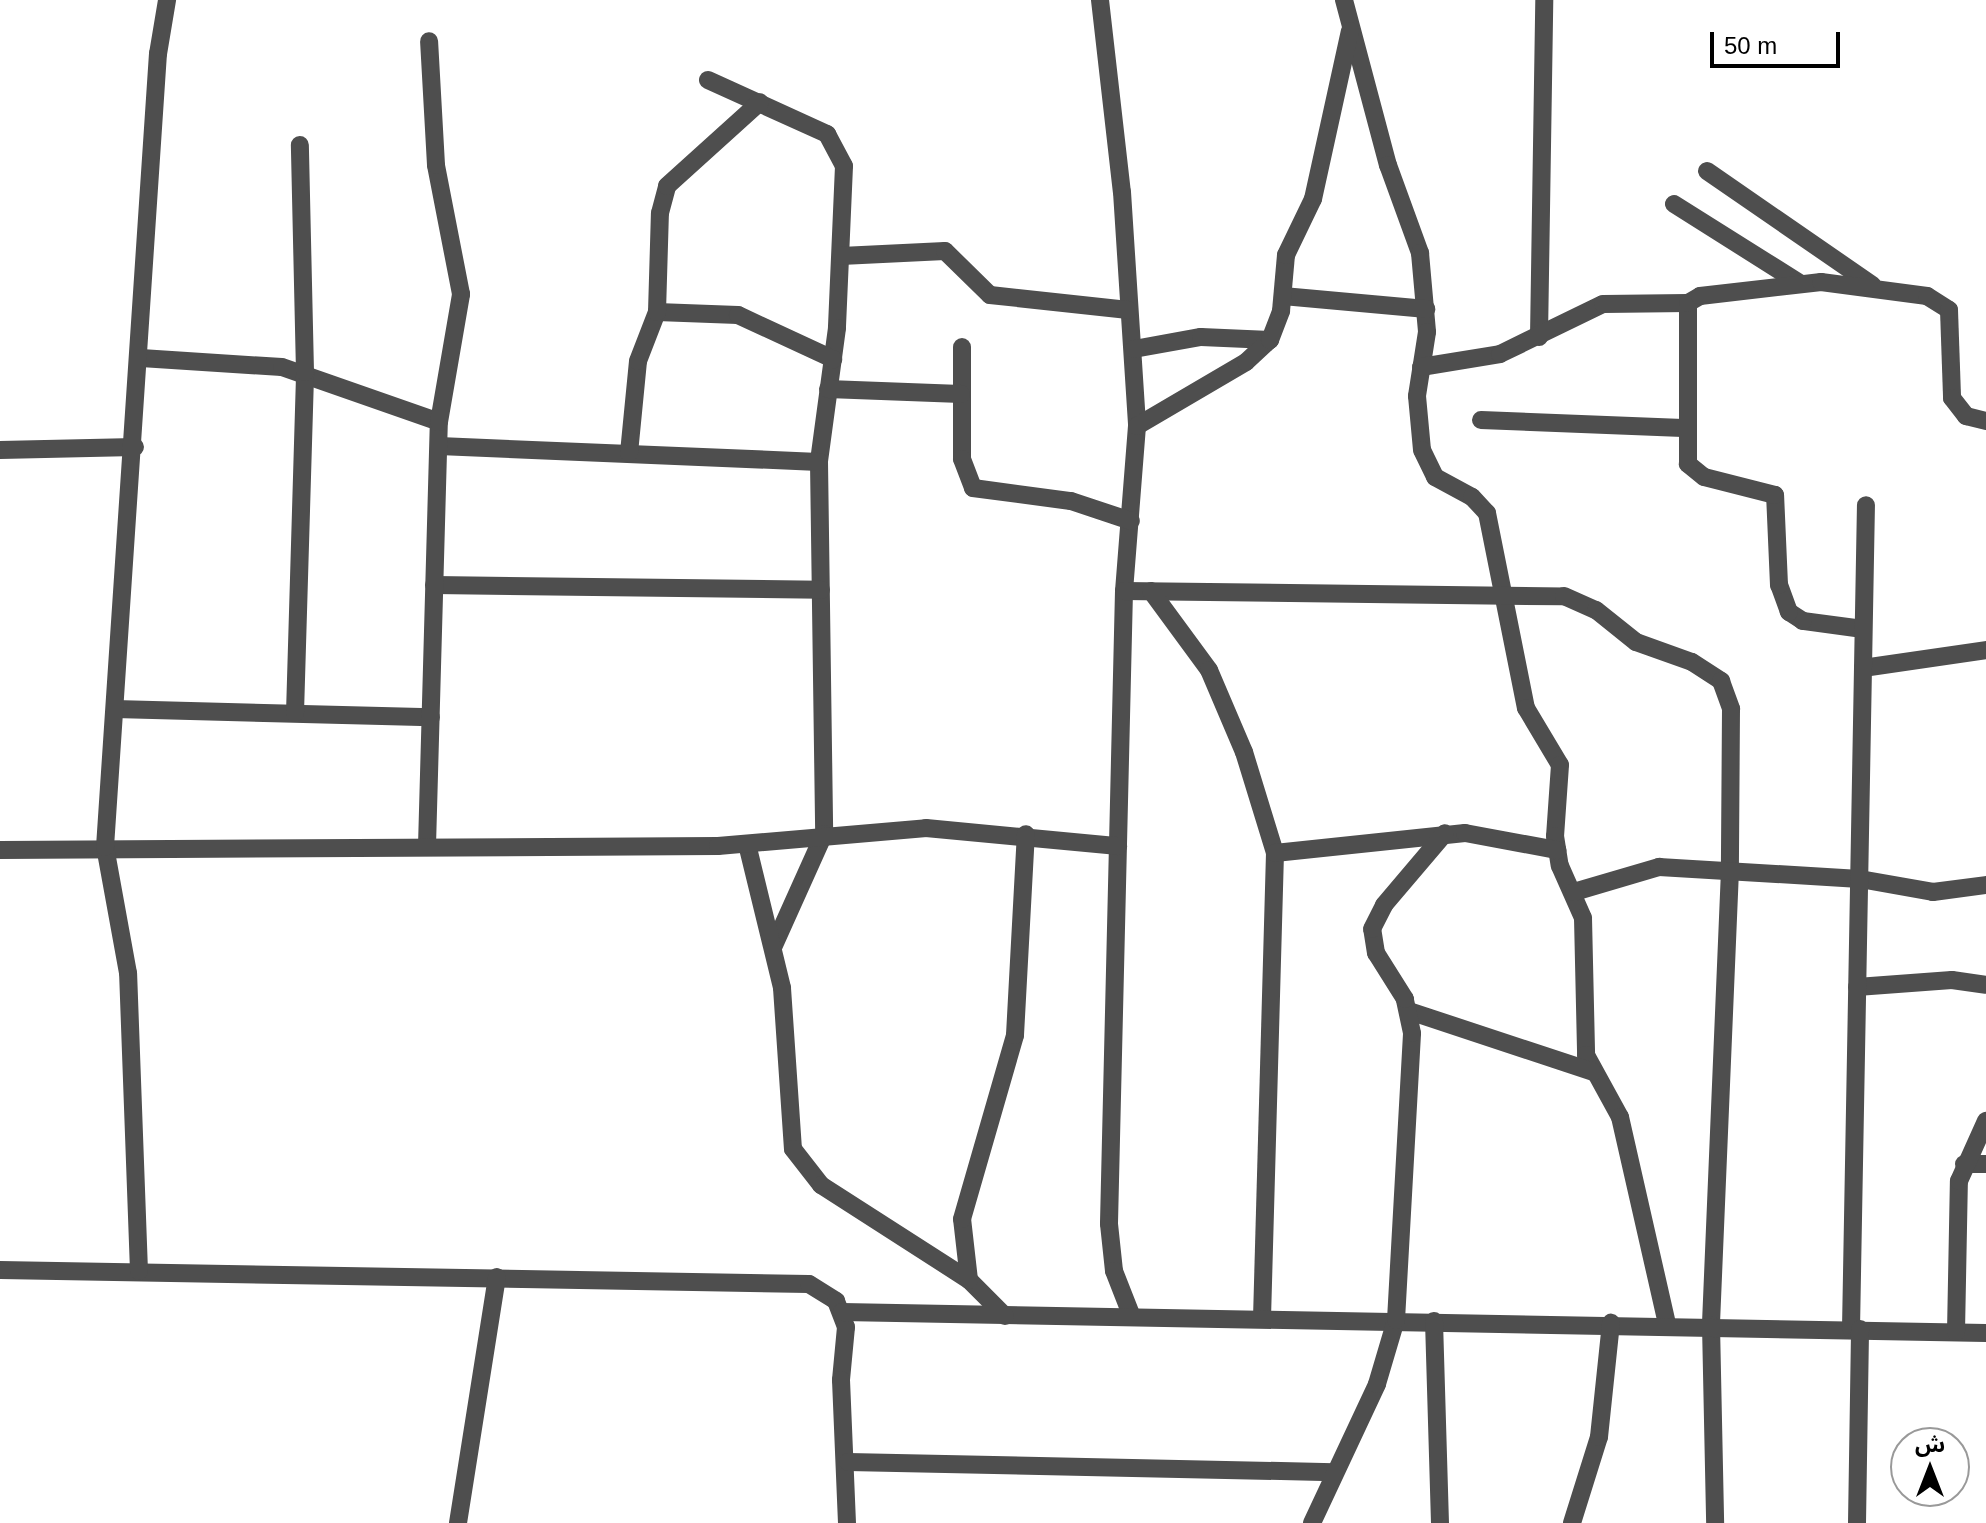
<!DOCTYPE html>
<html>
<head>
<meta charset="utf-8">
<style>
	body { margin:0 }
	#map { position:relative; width:1986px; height:1523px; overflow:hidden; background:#fff; font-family:Helvetica,"Noto Sans Arabic",sans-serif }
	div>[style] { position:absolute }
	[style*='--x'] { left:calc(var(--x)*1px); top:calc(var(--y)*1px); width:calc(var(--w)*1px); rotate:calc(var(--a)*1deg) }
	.minor>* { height:18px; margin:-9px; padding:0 9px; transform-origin:9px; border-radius:9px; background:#4e4e4e }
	span { translate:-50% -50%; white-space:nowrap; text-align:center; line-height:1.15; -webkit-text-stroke:6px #fff; paint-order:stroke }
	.north { position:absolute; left:1890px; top:1427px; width:80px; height:80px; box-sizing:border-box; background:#fff; border:2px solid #999; border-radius:50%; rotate:0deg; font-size:22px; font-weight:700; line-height:32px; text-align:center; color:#000 }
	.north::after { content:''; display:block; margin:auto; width:28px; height:36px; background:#000; clip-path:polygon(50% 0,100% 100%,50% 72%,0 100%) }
	.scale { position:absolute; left:1710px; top:32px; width:130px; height:36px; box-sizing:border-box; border:4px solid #000; border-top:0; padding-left:10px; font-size:24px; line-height:28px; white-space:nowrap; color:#000; -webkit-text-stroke:6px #fff; paint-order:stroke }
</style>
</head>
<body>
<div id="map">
	<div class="minor">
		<div style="--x:1100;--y:0;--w:193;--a:83.5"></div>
		<div style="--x:1122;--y:192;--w:234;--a:86.3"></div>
		<div style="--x:1137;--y:426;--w:166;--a:94.5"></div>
		<div style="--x:1124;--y:591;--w:633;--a:91.36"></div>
		<div style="--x:1109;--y:1224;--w:47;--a:83.9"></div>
		<div style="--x:1114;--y:1271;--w:49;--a:68.6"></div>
		<div style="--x:1344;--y:0;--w:171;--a:75.1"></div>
		<div style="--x:1388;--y:165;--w:94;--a:70"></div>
		<div style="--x:1420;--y:253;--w:79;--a:84.9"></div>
		<div style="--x:1427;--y:332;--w:65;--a:98.9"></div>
		<div style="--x:1417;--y:396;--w:54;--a:84.7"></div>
		<div style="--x:1422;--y:450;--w:30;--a:64"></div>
		<div style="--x:1435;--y:477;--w:42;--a:28.4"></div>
		<div style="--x:1472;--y:497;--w:22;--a:47"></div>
		<div style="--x:1487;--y:513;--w:199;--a:78.7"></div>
		<div style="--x:1526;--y:708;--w:66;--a:59.2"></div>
		<div style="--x:1560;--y:765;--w:71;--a:94"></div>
		<div style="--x:1555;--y:836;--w:30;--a:81"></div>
		<div style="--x:1560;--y:866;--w:57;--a:66.1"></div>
		<div style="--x:1583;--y:918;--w:137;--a:88.7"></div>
		<div style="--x:1586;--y:1055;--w:71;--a:61.3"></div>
		<div style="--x:1620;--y:1117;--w:212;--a:77.2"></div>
		<div style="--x:708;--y:80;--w:131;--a:24.4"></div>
		<div style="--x:827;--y:134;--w:36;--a:62"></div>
		<div style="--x:844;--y:166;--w:162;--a:92.5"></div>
		<div style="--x:837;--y:328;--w:135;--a:97.7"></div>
		<div style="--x:819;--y:462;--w:372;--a:89.2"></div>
		<div style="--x:824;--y:834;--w:122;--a:114.2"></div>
		<div style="--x:1707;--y:171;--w:201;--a:34.6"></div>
		<div style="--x:1674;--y:204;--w:150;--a:32.2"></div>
		<div style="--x:841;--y:256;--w:104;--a:-2.8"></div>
		<div style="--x:945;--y:251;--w:63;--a:44.4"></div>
		<div style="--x:990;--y:295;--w:139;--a:6.2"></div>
		<div style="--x:1283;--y:296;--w:144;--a:5.2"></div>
		<div style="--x:657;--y:312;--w:81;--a:2.1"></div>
		<div style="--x:738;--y:315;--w:105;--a:24.9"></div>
		<div style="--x:1539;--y:337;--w:337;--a:-89.1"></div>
		<div style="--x:962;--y:347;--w:112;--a:90"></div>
		<div style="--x:962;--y:459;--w:31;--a:69"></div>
		<div style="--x:973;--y:488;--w:99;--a:7.6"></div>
		<div style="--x:1071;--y:501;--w:63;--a:18.4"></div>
		<div style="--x:1134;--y:349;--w:68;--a:-10.2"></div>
		<div style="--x:1201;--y:337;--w:69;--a:2.5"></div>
		<div style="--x:141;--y:358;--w:141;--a:3.7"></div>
		<div style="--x:282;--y:367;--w:166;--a:19.3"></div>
		<div style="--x:1421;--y:367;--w:80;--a:-9.3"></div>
		<div style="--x:1500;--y:354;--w:114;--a:-25.9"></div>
		<div style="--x:1603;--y:304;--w:85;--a:-0.7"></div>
		<div style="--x:828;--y:389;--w:133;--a:2.2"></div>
		<div style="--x:1481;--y:420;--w:202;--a:2.3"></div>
		<div style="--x:1137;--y:426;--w:126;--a:-30.4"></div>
		<div style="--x:1246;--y:362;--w:33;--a:-43"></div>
		<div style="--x:1270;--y:340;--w:31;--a:-69"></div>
		<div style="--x:1281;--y:311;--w:56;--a:-84.9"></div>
		<div style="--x:1286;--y:255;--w:62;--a:-64.3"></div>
		<div style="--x:1313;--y:199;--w:172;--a:-77.6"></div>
		<div style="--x:439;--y:446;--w:380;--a:2.4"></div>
		<div style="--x:0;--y:450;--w:135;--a:-1.3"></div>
		<div style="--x:629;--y:453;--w:92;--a:-84.4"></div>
		<div style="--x:638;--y:361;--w:53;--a:-68.8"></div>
		<div style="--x:657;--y:312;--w:99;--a:-88.3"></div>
		<div style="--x:660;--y:213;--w:28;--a:-75"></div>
		<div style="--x:667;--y:186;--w:125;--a:-42.1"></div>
		<div style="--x:434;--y:585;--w:387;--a:0.7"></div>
		<div style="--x:1124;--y:591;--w:440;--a:0.7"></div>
		<div style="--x:1564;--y:596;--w:35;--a:24"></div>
		<div style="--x:1596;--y:610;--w:51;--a:38.7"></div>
		<div style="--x:1636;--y:642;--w:59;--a:19.7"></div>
		<div style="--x:1692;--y:662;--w:35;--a:33"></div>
		<div style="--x:1721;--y:681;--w:30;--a:70"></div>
		<div style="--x:1731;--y:709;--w:161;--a:90.4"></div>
		<div style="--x:1730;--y:870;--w:455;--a:92.4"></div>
		<div style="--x:1711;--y:1325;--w:198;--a:88.8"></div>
		<div style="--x:1151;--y:591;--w:98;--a:53.7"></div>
		<div style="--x:1209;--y:670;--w:89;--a:66.9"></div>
		<div style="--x:1244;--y:752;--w:106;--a:72.9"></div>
		<div style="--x:1275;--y:853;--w:466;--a:91.6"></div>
		<div style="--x:1863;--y:629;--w:61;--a:-172.4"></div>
		<div style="--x:1803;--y:621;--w:17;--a:-147"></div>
		<div style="--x:1789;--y:612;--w:29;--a:-110"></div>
		<div style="--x:1779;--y:585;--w:90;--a:-92.5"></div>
		<div style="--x:1775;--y:495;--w:73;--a:-165.8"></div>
		<div style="--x:1704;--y:477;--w:21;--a:-141"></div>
		<div style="--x:1688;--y:464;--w:161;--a:-90"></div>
		<div style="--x:1688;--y:303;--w:14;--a:-30"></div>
		<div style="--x:1700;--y:296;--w:122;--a:-6.6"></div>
		<div style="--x:1821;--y:282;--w:107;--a:7.5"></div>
		<div style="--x:1927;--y:296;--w:26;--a:32"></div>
		<div style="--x:1949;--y:310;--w:88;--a:88"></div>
		<div style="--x:1952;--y:398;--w:23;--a:52"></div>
		<div style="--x:1966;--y:416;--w:21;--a:14"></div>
		<div style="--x:1863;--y:668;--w:124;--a:-8.3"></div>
		<div style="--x:115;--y:709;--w:316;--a:1.5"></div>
		<div style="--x:295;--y:713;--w:341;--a:-88.3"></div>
		<div style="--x:305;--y:372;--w:227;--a:-91.3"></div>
		<div style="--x:747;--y:844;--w:148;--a:76.3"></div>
		<div style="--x:782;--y:988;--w:161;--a:86.1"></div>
		<div style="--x:793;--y:1149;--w:46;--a:52.1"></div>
		<div style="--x:821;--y:1185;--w:176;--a:32.7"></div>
		<div style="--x:427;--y:846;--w:424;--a:-88.4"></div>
		<div style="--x:439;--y:422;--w:130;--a:-80.2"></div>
		<div style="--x:461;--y:294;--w:131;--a:-101"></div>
		<div style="--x:436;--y:165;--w:124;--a:-93.2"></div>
		<div style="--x:0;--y:850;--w:718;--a:-0.32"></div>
		<div style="--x:718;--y:846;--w:209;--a:-4.9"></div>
		<div style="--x:926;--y:828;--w:193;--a:5.4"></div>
		<div style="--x:1275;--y:853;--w:191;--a:-6"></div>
		<div style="--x:1465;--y:833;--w:94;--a:10.5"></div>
		<div style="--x:1574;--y:892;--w:89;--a:-16.4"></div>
		<div style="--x:1659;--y:867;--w:201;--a:3.4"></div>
		<div style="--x:1860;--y:879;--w:74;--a:10.1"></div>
		<div style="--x:1933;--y:892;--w:53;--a:-7.5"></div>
		<div style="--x:1857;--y:987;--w:95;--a:-4.2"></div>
		<div style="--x:1952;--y:980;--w:34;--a:8"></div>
		<div style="--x:1409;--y:1011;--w:194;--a:18.3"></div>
		<div style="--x:1964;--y:1164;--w:22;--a:0"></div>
		<div style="--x:0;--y:1270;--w:809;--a:0.99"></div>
		<div style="--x:809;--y:1284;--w:32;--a:32"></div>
		<div style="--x:836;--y:1301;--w:28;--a:69"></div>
		<div style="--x:846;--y:1327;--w:53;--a:95.4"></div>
		<div style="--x:841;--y:1380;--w:143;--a:87.6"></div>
		<div style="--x:139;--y:1271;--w:298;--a:-92.1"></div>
		<div style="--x:128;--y:973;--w:128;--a:-100.3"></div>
		<div style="--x:105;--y:847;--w:795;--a:-86.18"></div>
		<div style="--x:158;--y:54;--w:55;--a:-80.5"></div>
		<div style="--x:842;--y:1312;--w:1144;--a:1.05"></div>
		<div style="--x:1005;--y:1316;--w:51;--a:-135"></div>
		<div style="--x:969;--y:1280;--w:61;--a:-96.5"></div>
		<div style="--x:962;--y:1219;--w:191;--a:-73.9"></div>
		<div style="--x:1015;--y:1035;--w:201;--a:-86.9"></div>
		<div style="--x:1434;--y:1321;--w:202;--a:88.3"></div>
		<div style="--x:1851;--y:1329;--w:824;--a:-88.96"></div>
		<div style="--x:1956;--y:1332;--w:151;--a:-88.9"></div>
		<div style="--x:1959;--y:1181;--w:66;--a:-65.8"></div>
		<div style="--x:848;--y:1462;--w:486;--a:1.2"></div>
		<div style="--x:458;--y:1523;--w:249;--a:-81"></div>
		<div style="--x:1312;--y:1523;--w:153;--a:-64.9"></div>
		<div style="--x:1377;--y:1384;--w:67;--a:-73.5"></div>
		<div style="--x:1396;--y:1320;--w:287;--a:-86.8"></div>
		<div style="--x:1412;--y:1033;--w:35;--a:-102"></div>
		<div style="--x:1405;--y:999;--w:54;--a:-122.2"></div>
		<div style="--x:1376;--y:953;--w:24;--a:-99"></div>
		<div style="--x:1372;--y:929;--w:27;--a:-63"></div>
		<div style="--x:1384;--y:905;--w:94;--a:-49.7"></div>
		<div style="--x:1572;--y:1523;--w:90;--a:-72.6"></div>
		<div style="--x:1599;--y:1437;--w:115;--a:-84"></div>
		<div style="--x:1857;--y:1523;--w:194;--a:-89.1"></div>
	</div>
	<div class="north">ش</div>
	<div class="scale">50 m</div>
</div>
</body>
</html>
